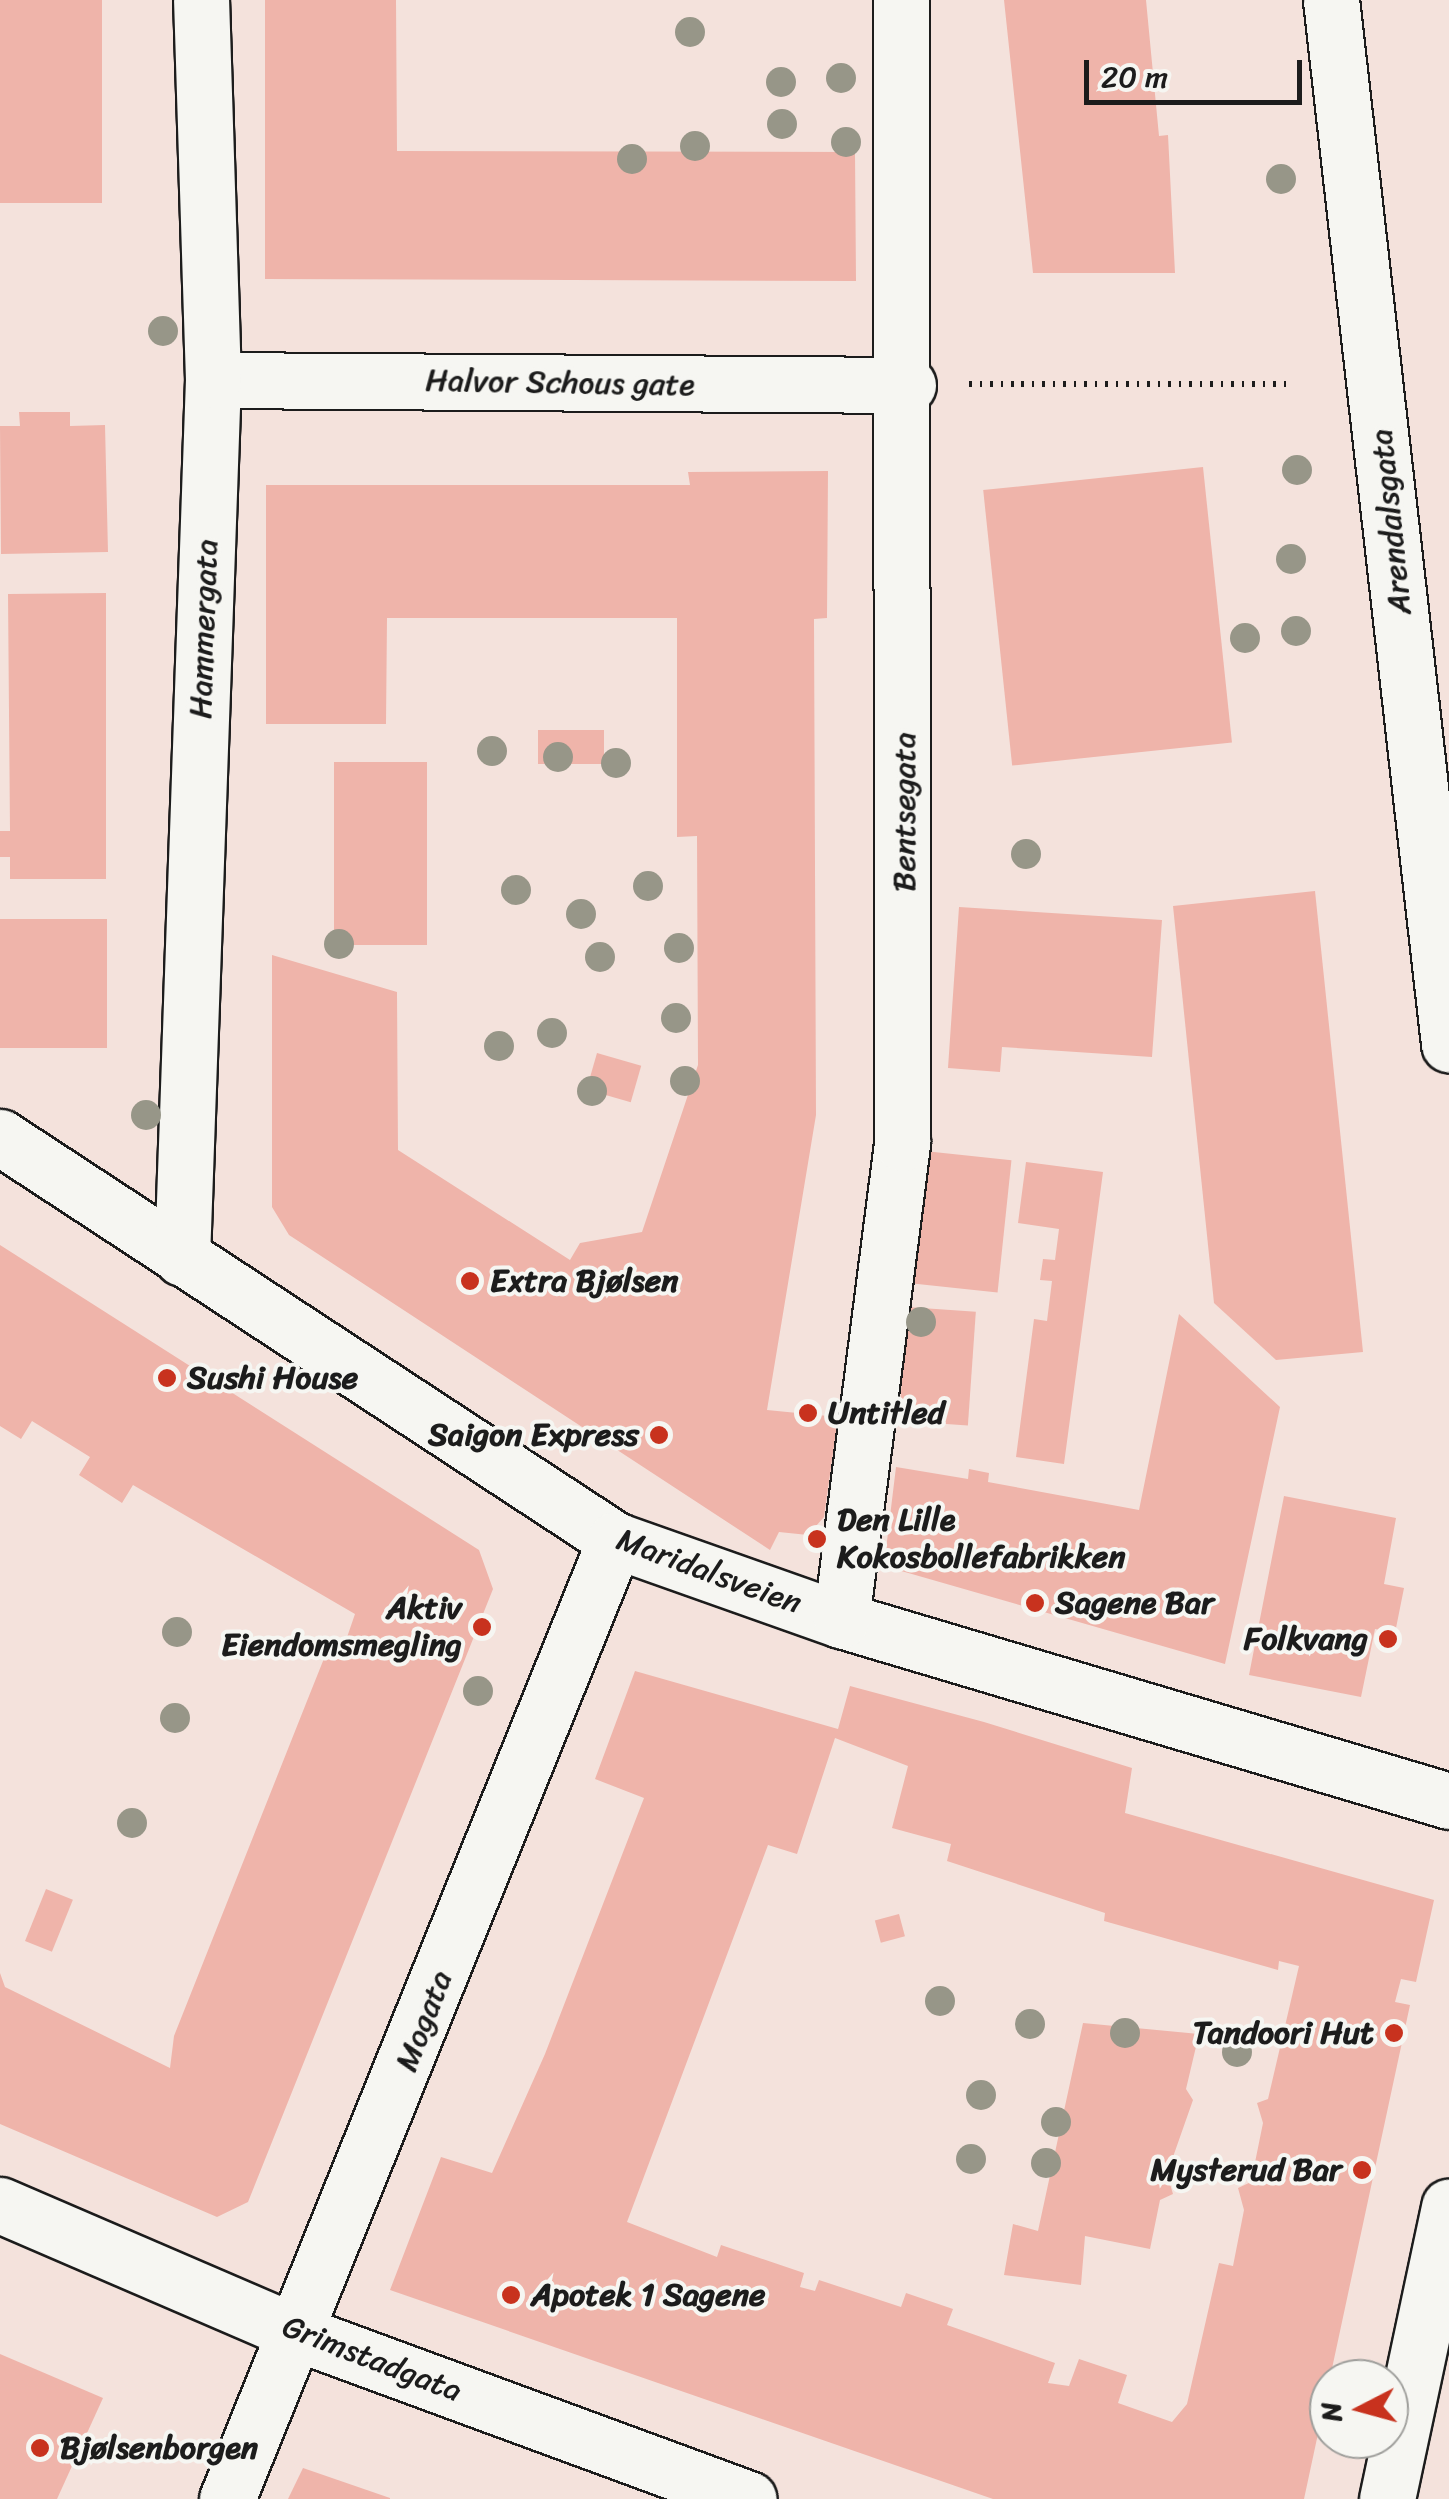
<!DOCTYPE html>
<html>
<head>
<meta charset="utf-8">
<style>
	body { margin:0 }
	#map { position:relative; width:1449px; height:2499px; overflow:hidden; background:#f4e2dc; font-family:Sriracha,sans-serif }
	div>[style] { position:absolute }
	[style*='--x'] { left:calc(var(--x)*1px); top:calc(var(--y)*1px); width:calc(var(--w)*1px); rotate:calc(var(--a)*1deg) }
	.building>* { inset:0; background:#efb4aa; transform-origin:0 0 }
	.path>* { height:6px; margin-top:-3px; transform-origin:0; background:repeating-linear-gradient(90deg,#1c1c1c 0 2.5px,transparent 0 10.5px) }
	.roads { filter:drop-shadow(2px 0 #1c1c1c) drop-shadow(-2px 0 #1c1c1c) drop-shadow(0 2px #1c1c1c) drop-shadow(0 -2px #1c1c1c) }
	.street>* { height:55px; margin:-27.5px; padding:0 27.5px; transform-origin:27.5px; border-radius:27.5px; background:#f6f6f2 }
	.secondary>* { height:55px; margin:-27.5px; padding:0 27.5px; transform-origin:27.5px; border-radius:27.5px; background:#f6f6f2 }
	.trees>* { width:30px; height:30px; margin:-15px; border-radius:50%; background:#979688 }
	.dots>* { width:28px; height:28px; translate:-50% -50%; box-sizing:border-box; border:5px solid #f6f6f2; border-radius:50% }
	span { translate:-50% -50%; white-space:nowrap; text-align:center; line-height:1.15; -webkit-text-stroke:8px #f6f6f2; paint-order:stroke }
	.street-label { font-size:32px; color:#1c1c1c }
	.poi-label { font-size:32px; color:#1c1c1c; font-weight:700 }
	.left { translate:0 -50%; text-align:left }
	.right { translate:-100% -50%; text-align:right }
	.north { position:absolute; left:1309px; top:2359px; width:100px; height:100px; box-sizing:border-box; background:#f6f6f2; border:2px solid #9f9f9c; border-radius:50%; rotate:264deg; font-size:28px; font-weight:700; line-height:40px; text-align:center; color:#1c1c1c }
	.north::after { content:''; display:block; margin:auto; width:35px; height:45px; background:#c8321e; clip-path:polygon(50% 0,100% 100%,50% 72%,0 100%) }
	.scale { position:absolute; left:1084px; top:60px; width:218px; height:45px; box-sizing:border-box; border:5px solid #1c1c1c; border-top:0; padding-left:12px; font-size:30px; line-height:35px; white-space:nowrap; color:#1c1c1c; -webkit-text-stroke:8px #f6f6f2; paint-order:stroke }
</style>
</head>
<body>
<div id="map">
	<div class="building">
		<div style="left:0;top:0;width:102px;height:203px"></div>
		<div style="clip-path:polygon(265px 0,396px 0,397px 151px,855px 152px,856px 281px,265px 279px)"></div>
		<div style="clip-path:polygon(1004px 0,1146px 0,1159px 136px,1168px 135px,1175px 273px,1033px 273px)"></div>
		<div style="clip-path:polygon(19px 412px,70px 412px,70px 426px,105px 425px,108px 552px,1px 554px,0 426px,20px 426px)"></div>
		<div style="left:1203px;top:467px;width:277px;height:221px;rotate:84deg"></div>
		<div style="clip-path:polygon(828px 471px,827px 618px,814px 619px,816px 1115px,767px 1410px,838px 1417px,824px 1517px,808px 1535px,779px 1532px,770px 1550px,289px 1235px,272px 1207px,272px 955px,397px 992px,398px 1150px,570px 1260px,580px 1243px,642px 1232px,698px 1065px,697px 836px,677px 837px,677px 618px,387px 618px,386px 724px,266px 724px,266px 485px,690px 485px,688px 472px)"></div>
		<div style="clip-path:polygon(106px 593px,106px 879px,10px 879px,10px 857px,0 857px,0 831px,10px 831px,8px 594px)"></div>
		<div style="left:538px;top:730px;width:66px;height:34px"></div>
		<div style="left:334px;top:762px;width:93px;height:183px"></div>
		<div style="clip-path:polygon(1315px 891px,1363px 1352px,1276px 1360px,1214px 1303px,1173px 906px)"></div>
		<div style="clip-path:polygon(959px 907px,1162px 920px,1152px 1057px,1002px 1047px,1000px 1072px,948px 1068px)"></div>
		<div style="left:0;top:919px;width:107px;height:129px"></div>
		<div style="left:597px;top:1053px;width:46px;height:38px;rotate:16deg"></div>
		<div style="left:915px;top:1150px;width:97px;height:133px;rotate:6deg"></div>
		<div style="clip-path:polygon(1026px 1162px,1103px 1172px,1064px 1464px,1016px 1457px,1034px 1319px,1047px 1321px,1052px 1281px,1040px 1280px,1043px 1259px,1055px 1260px,1059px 1229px,1018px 1223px)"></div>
		<div style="clip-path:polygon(0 1245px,479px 1550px,493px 1589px,248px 2202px,217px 2217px,0 2124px,0 1973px,5px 1987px,170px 2068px,174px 2036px,307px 1701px,331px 1641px,344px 1646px,355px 1614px,133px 1485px,122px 1503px,79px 1475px,90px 1457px,32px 1421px,21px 1439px,0 1426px)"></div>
		<div style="left:907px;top:1307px;width:69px;height:114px;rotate:4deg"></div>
		<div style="clip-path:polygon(1179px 1314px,1280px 1407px,1225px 1664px,884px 1566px,896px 1467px,968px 1479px,969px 1469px,989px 1473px,988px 1482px,1139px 1510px)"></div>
		<div style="clip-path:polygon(1284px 1496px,1396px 1518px,1384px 1584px,1404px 1588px,1395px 1633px,1375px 1629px,1361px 1697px,1249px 1675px)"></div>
		<div style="clip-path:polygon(evenodd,635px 1671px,838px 1729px,850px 1686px,984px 1722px,1132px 1768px,1125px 1813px,1434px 1900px,1416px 1982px,1401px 1979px,1395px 2002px,1410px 2005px,1304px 2499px,993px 2499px,390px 2290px,441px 2157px,492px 2173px,545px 2054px,644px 1798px,595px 1779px,635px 1671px,835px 1738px,908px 1766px,892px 1828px,951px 1844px,947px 1861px,1105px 1913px,1104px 1921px,1278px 1970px,1279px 1961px,1299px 1966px,1268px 2099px,1257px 2103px,1263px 2123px,1251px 2182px,1238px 2188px,1244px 2210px,1233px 2266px,1219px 2263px,1187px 2404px,1172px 2422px,1118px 2403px,1127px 2375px,1079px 2359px,1069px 2386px,1048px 2383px,1055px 2363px,947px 2325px,953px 2309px,906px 2293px,901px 2307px,819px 2280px,815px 2291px,800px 2287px,804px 2273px,721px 2245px,717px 2257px,627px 2222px,768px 1845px,797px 1854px,835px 1738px)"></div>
		<div style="left:46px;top:1889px;width:29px;height:56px;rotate:22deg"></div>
		<div style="left:899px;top:1914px;width:23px;height:25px;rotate:75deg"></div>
		<div style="clip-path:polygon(1083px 2023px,1199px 2034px,1186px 2089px,1193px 2100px,1167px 2174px,1173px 2194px,1160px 2200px,1150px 2249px,1085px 2236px,1081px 2285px,1004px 2275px,1013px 2224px,1038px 2231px)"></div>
		<div style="clip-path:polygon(0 2354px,103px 2398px,57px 2499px,0 2499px)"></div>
		<div style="clip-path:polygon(303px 2468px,390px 2498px,390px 2499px,288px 2499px)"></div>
	</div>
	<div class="path">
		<div style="--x:969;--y:384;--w:325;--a:0"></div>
	</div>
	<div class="roads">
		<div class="street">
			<div style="--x:213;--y:380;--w:695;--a:0.41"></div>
			<div style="--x:0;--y:1137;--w:735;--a:33.24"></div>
			<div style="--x:615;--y:1540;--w:240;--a:19.5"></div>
			<div style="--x:841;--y:1620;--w:634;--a:16.58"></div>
			<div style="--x:182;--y:1258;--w:879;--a:-87.98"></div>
			<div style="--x:213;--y:380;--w:380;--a:-91.8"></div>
			<div style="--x:841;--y:1620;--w:481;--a:-82.7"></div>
			<div style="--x:902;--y:1143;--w:1143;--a:-90.05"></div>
			<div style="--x:0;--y:2205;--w:327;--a:23.3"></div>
			<div style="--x:300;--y:2334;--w:478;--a:20.2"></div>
			<div style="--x:227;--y:2499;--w:1035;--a:-67.97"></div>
		</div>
		<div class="secondary">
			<div style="--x:1331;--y:0;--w:1051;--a:83.55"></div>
			<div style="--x:1387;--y:2499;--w:299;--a:-78"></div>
		</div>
	</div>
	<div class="trees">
		<div style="left:690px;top:32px"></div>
		<div style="left:841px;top:78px"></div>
		<div style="left:781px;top:82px"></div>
		<div style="left:782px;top:124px"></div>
		<div style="left:846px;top:142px"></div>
		<div style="left:695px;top:146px"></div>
		<div style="left:632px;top:159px"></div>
		<div style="left:1281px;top:179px"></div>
		<div style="left:163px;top:331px"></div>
		<div style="left:1297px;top:470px"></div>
		<div style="left:1291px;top:559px"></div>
		<div style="left:1296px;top:631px"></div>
		<div style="left:1245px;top:638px"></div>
		<div style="left:492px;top:751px"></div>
		<div style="left:558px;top:757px"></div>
		<div style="left:616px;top:763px"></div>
		<div style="left:1026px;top:854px"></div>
		<div style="left:648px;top:886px"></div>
		<div style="left:516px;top:890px"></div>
		<div style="left:581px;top:914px"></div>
		<div style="left:339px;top:944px"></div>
		<div style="left:679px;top:948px"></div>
		<div style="left:600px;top:957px"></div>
		<div style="left:676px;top:1018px"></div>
		<div style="left:552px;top:1033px"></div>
		<div style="left:499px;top:1046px"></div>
		<div style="left:685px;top:1081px"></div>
		<div style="left:592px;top:1091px"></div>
		<div style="left:146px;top:1115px"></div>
		<div style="left:921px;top:1322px"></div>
		<div style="left:177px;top:1632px"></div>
		<div style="left:478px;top:1691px"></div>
		<div style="left:175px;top:1718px"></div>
		<div style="left:132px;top:1823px"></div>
		<div style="left:940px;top:2001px"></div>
		<div style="left:1030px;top:2024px"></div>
		<div style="left:1125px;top:2033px"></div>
		<div style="left:1237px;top:2052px"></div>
		<div style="left:981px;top:2095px"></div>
		<div style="left:1056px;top:2122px"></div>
		<div style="left:971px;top:2159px"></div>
		<div style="left:1046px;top:2163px"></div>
	</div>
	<div class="dots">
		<div style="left:470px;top:1281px;background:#c8321e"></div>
		<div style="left:167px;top:1378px;background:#c8321e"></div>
		<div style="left:808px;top:1413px;background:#c8321e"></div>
		<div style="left:659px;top:1435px;background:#c8321e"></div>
		<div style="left:817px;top:1539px;background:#c8321e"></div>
		<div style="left:1035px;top:1603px;background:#c8321e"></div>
		<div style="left:482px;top:1627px;background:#c8321e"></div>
		<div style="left:1388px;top:1639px;background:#c8321e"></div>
		<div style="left:1394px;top:2033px;background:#c8321e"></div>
		<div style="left:1362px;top:2170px;background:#c8321e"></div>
		<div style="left:511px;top:2295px;background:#c8321e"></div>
		<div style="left:40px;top:2448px;background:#c8321e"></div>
	</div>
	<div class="street-label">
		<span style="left:560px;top:383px;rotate:1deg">Halvor Schous gate</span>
		<span style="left:1391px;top:522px;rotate:-96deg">Arendalsgata</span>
		<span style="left:204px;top:629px;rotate:-88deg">Hammergata</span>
		<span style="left:905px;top:812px;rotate:-90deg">Bentsegata</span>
		<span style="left:709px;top:1572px;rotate:20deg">Maridalsveien</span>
		<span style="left:424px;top:2021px;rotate:-69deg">Mogata</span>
		<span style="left:372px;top:2359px;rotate:21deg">Grimstadgata</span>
	</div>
	<div class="poi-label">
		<span class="left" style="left:490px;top:1281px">Extra Bjølsen</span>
		<span class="left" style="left:187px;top:1378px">Sushi House</span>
		<span class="left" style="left:828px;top:1413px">Untitled</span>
		<span class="right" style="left:639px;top:1435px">Saigon Express</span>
		<span class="left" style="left:837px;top:1539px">Den Lille<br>Kokosbollefabrikken</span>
		<span class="left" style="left:1055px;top:1603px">Sagene Bar</span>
		<span class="right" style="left:462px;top:1627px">Aktiv<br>Eiendomsmegling</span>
		<span class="right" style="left:1368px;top:1639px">Folkvang</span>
		<span class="right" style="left:1374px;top:2033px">Tandoori Hut</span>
		<span class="right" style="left:1342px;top:2170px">Mysterud Bar</span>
		<span class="left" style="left:531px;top:2295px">Apotek 1 Sagene</span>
		<span class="left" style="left:60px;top:2448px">Bjølsenborgen</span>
	</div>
	<div class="north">N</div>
	<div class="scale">20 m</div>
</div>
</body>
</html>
